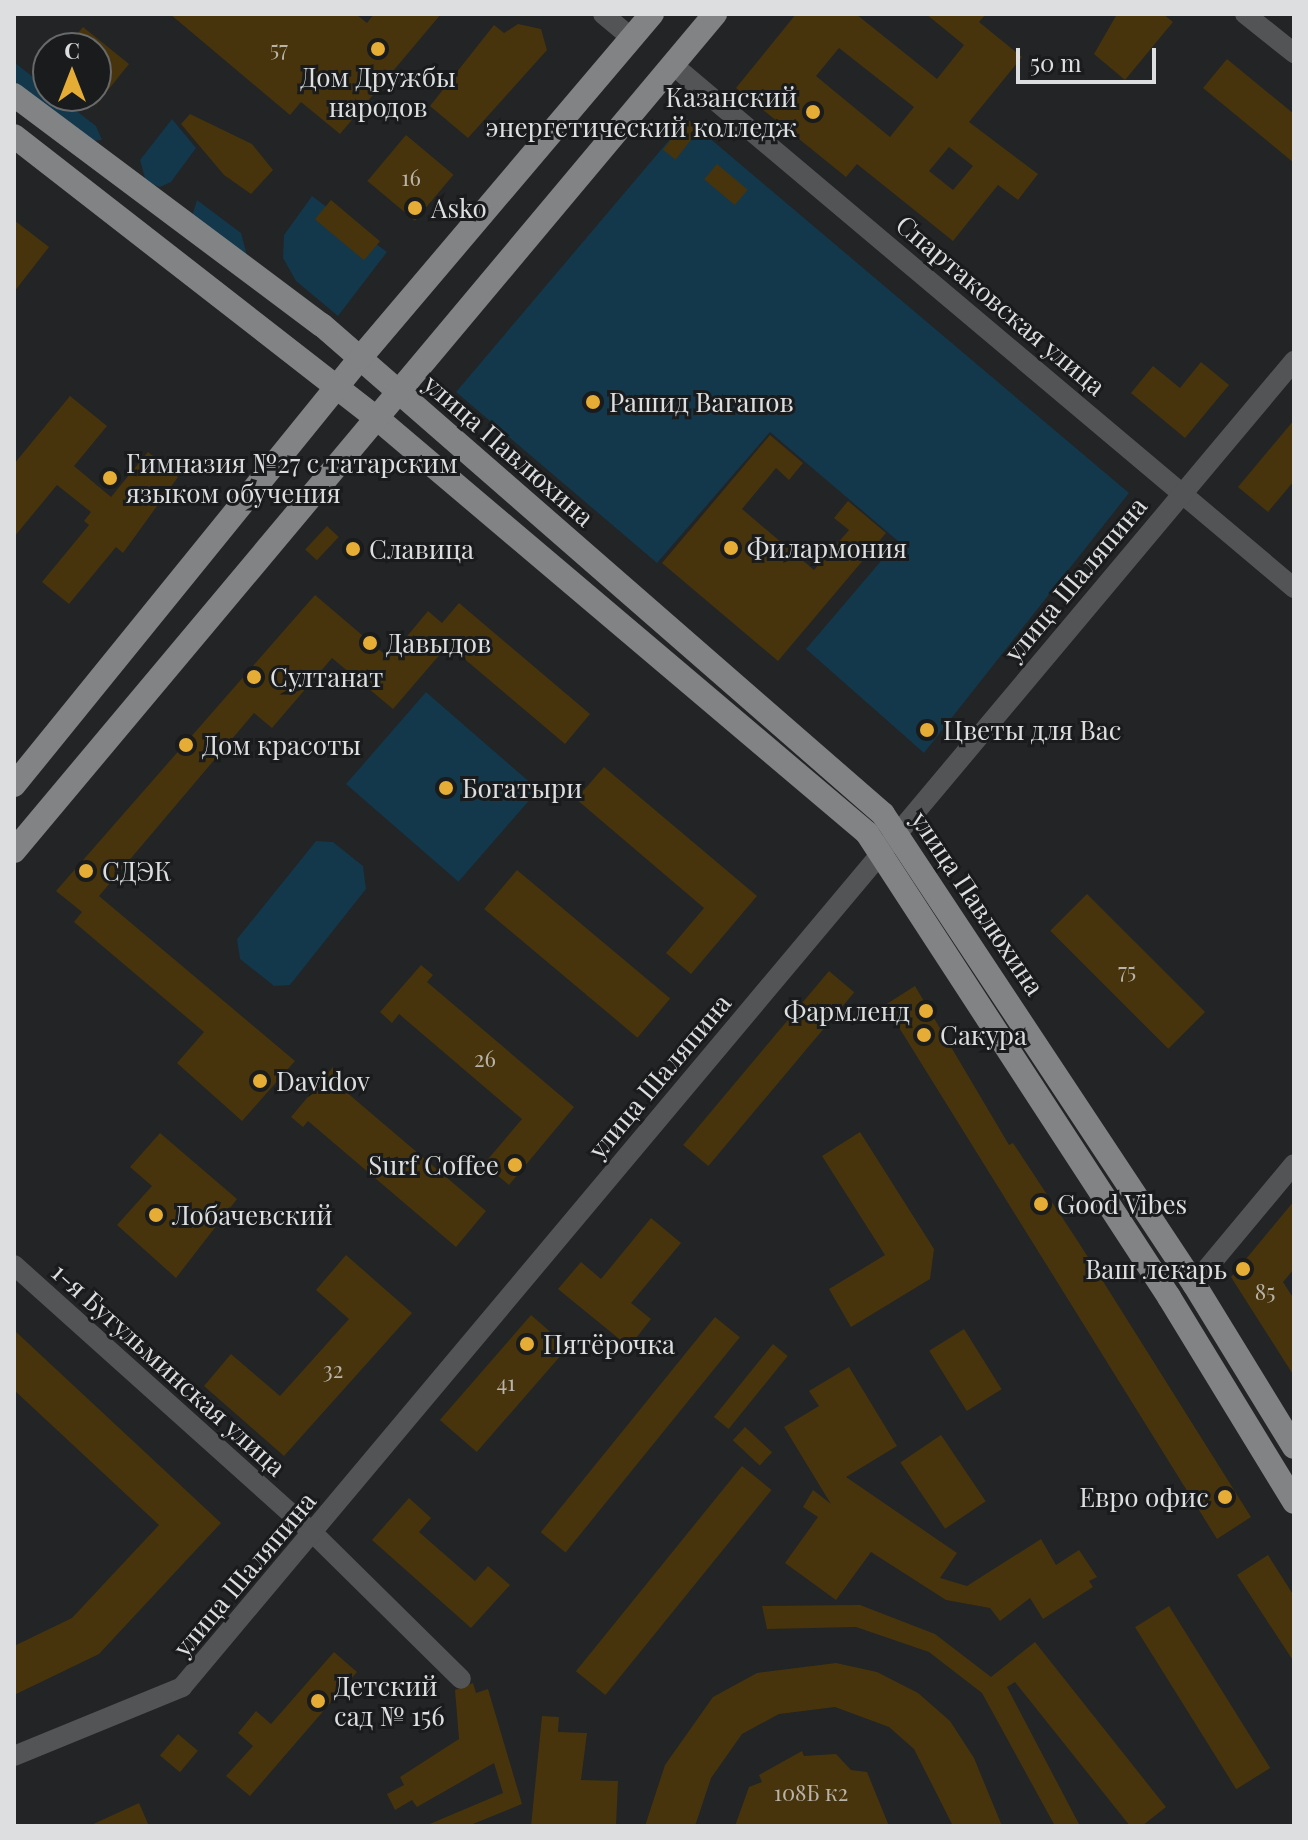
<!DOCTYPE html>
<meta charset="utf-8">
<style>
body{margin:0}
#map{position:relative;width:1308px;height:1840px;overflow:hidden;background:#222425;font-family:"Playfair Display",serif}
div>[style]{position:absolute}
[style*='--x']{left:calc(var(--x)*1px);top:calc(var(--y)*1px);width:calc(var(--w)*1px);rotate:calc(var(--a)*1deg)}
.green>*{inset:0;background:#13374b;transform-origin:0 0}
.building>*{inset:0;background:#47340c;transform-origin:0 0}
.minor>*{height:20px;margin:-10px;padding:0 10px;transform-origin:10px;border-radius:10px;background:#535455}
.major>*{height:24px;margin:-12px;padding:0 12px;transform-origin:12px;border-radius:12px;background:#818385}
.dots>*{width:22px;height:22px;translate:-50% -50%;box-sizing:border-box;border:4px solid #191b1c;border-radius:50%}
span{translate:-50% -50%;white-space:nowrap;text-align:center;line-height:1.15;-webkit-text-stroke:6px #191b1c;paint-order:stroke}
.number-label{font-size:22px;color:#b8b4aa}
.number-label span{-webkit-text-stroke-width:0}
.poi-label{font-size:26px;color:#dddedf}
.right{translate:-100% -50%;text-align:right}
.left{translate:0 -50%;text-align:left}
.street-label{font-size:26px;color:#dddedf}
.frame{position:absolute;inset:0;border:16px solid #dddedf;pointer-events:none}
.north{position:absolute;left:32px;top:32px;width:80px;height:80px;box-sizing:border-box;background:#191b1c;border:2px solid #67696a;border-radius:50%;rotate:0deg;font-size:22px;font-weight:700;line-height:32px;text-align:center;color:#dddedf}
.north::after{content:'';display:block;margin:auto;width:28px;height:36px;background:#e5ad36;clip-path:polygon(50% 0,100% 100%,50% 72%,0 100%)}
.scale{position:absolute;left:1016px;top:48px;width:140px;height:36px;box-sizing:border-box;border:4px solid #dddedf;border-top:0;padding-left:10px;font-size:24px;line-height:28px;white-space:nowrap;color:#dddedf;-webkit-text-stroke:6px #191b1c;paint-order:stroke}
</style>
<div id="map">
<div class="green">
<div style="clip-path:polygon(14px 62px,48px 89px,48px 96px,57px 96px,96px 126px,102px 140px,90px 141px,14px 92px)"></div>
<div style="clip-path:polygon(172px 119px,196px 148px,171px 182px,160px 187px,146px 182px,140px 160px)"></div>
<div style="clip-path:polygon(687px 119px,1129px 493px,924px 753px,806px 649px,898px 541px,770px 432px,657px 563px,456px 392px)"></div>
<div style="clip-path:polygon(312px 196px,387px 252px,338px 316px,296px 281px,283px 258px,284px 235px)"></div>
<div style="clip-path:polygon(197px 200px,241px 233px,248px 259px,192px 216px)"></div>
<div style="left:426px;top:692px;width:149px;height:122px;rotate:41deg"></div>
<div style="clip-path:polygon(316px 841px,333px 842px,363px 866px,366px 889px,290px 985px,274px 986px,240px 959px,237px 939px)"></div>
</div>
<div class="building">
<div style="clip-path:polygon(170px 14px,356px 14px,367px 23px,374px 14px,441px 14px,340px 134px,301px 102px,290px 115px)"></div>
<div style="clip-path:polygon(evenodd,796px 14px,856px 14px,937px 79px,964px 45px,926px 14px,986px 14px,979px 22px,1022px 57px,969px 122px,1038px 174px,1018px 200px,998px 185px,953px 241px,857px 164px,846px 177px,736px 88px,796px 14px,839px 48px,914px 107px,890px 137px,816px 76px,839px 48px,796px 14px,949px 147px,973px 166px,953px 190px,929px 171px,949px 147px)"></div>
<div style="clip-path:polygon(1117px 14px,1163px 14px,1173px 22px,1125px 80px,1094px 54px)"></div>
<div style="clip-path:polygon(518px 24px,541px 29px,547px 50px,468px 138px,430px 106px,494px 25px,504px 33px)"></div>
<div style="clip-path:polygon(83px 27px,129px 64px,96px 105px,96px 48px,66px 48px)"></div>
<div style="clip-path:polygon(1227px 59px,1294px 114px,1294px 163px,1203px 88px)"></div>
<div style="clip-path:polygon(190px 114px,252px 144px,273px 170px,251px 194px,224px 175px,181px 124px)"></div>
<div style="left:687px;top:119px;width:16px;height:39px;rotate:38deg"></div>
<div style="left:406px;top:135px;width:62px;height:60px;rotate:40deg"></div>
<div style="left:717px;top:164px;width:40px;height:20px;rotate:40deg"></div>
<div style="left:331px;top:200px;width:64px;height:25px;rotate:40deg"></div>
<div style="clip-path:polygon(14px 220px,49px 247px,14px 292px)"></div>
<div style="clip-path:polygon(1201px 362px,1229px 385px,1185px 438px,1131px 393px,1153px 366px,1180px 388px)"></div>
<div style="clip-path:polygon(70px 396px,107px 426px,74px 466px,111px 497px,148px 452px,178px 477px,123px 553px,116px 547px,69px 604px,42px 582px,89px 525px,84px 521px,91px 512px,57px 485px,14px 537px,14px 464px)"></div>
<div style="clip-path:polygon(1294px 420px,1294px 481px,1268px 512px,1238px 487px)"></div>
<div style="clip-path:polygon(770px 435px,803px 463px,789px 480px,776px 468px,742px 509px,814px 570px,849px 530px,834px 518px,848px 501px,886px 533px,778px 661px,662px 563px)"></div>
<div style="left:327px;top:526px;width:16px;height:32px;rotate:43deg"></div>
<div style="clip-path:polygon(315px 595px,389px 658px,428px 611px,442px 623px,459px 603px,590px 714px,565px 744px,448px 645px,393px 709px,332px 658px,272px 728px,254px 713px,99px 896px,295px 1061px,242px 1121px,177px 1063px,204px 1032px,74px 922px,82px 912px,56px 891px)"></div>
<div style="clip-path:polygon(604px 767px,757px 896px,691px 974px,666px 953px,704px 908px,576px 799px)"></div>
<div style="left:517px;top:870px;width:200px;height:51px;rotate:40deg"></div>
<div style="left:1087px;top:894px;width:167px;height:52px;rotate:45deg"></div>
<div style="clip-path:polygon(421px 965px,433px 975px,427px 982px,574px 1107px,509px 1185px,484px 1164px,522px 1119px,399px 1014px,392px 1023px,380px 1012px)"></div>
<div style="left:829px;top:971px;width:33px;height:227px;rotate:40deg"></div>
<div style="clip-path:polygon(915px 986px,1009px 1145px,1013px 1143px,1079px 1243px,1251px 1517px,1217px 1539px,885px 1005px)"></div>
<div style="clip-path:polygon(333px 1067px,345px 1078px,338px 1085px,486px 1211px,456px 1247px,308px 1121px,303px 1127px,291px 1117px)"></div>
<div style="clip-path:polygon(860px 1132px,934px 1249px,930px 1279px,851px 1327px,829px 1289px,885px 1255px,822px 1156px)"></div>
<div style="clip-path:polygon(160px 1133px,237px 1199px,176px 1278px,117px 1225px,152px 1186px,130px 1167px)"></div>
<div style="clip-path:polygon(1294px 1201px,1294px 1269px,1283px 1282px,1294px 1299px,1294px 1376px,1231px 1277px)"></div>
<div style="clip-path:polygon(651px 1218px,681px 1243px,631px 1303px,651px 1319px,629px 1347px,558px 1289px,581px 1262px,601px 1279px)"></div>
<div style="clip-path:polygon(346px 1255px,412px 1313px,284px 1456px,204px 1386px,231px 1354px,280px 1396px,349px 1319px,316px 1290px)"></div>
<div style="left:531px;top:1315px;width:49px;height:139px;rotate:41deg"></div>
<div style="left:715px;top:1317px;width:32px;height:277px;rotate:39deg"></div>
<div style="left:964px;top:1329px;width:71px;height:41px;rotate:58deg"></div>
<div style="clip-path:polygon(14px 1330px,221px 1523px,99px 1654px,14px 1695px,14px 1646px,72px 1618px,159px 1525px,14px 1390px)"></div>
<div style="left:773px;top:1344px;width:19px;height:94px;rotate:39deg"></div>
<div style="clip-path:polygon(849px 1367px,897px 1446px,846px 1477px,957px 1553px,940px 1578px,967px 1586px,1041px 1539px,1056px 1565px,1079px 1550px,1097px 1577px,1089px 1581px,1093px 1587px,1043px 1619px,1030px 1598px,1000px 1621px,990px 1608px,946px 1600px,871px 1552px,836px 1600px,785px 1563px,818px 1517px,803px 1507px,813px 1490px,831px 1504px,784px 1427px,819px 1406px,809px 1391px)"></div>
<div style="left:745px;top:1427px;width:37px;height:18px;rotate:43deg"></div>
<div style="left:941px;top:1435px;width:80px;height:49px;rotate:56deg"></div>
<div style="left:742px;top:1466px;width:38px;height:264px;rotate:39deg"></div>
<div style="clip-path:polygon(409px 1498px,431px 1518px,419px 1532px,475px 1581px,488px 1566px,510px 1585px,471px 1628px,372px 1540px)"></div>
<div style="clip-path:polygon(1268px 1555px,1294px 1596px,1294px 1662px,1237px 1575px)"></div>
<div style="clip-path:polygon(860px 1605px,935px 1634px,991px 1677px,1035px 1642px,1166px 1807px,1142px 1826px,1130px 1826px,1015px 1682px,1007px 1687px,1080px 1826px,1055px 1826px,982px 1693px,929px 1652px,856px 1627px,767px 1629px,762px 1606px)"></div>
<div style="left:1169px;top:1606px;width:191px;height:40px;rotate:58deg"></div>
<div style="clip-path:polygon(334px 1652px,357px 1672px,250px 1796px,226px 1776px,253px 1746px,238px 1733px,256px 1711px,271px 1724px)"></div>
<div style="clip-path:polygon(836px 1663px,877px 1672px,918px 1693px,950px 1721px,974px 1758px,1002px 1826px,953px 1826px,914px 1749px,889px 1727px,835px 1707px,779px 1714px,742px 1734px,711px 1778px,695px 1826px,645px 1826px,665px 1765px,713px 1697px,757px 1673px)"></div>
<div style="clip-path:polygon(473px 1683px,476px 1693px,488px 1689px,522px 1804px,468px 1826px,425px 1826px,503px 1793px,494px 1763px,417px 1807px,412px 1800px,395px 1810px,387px 1794px,404px 1785px,400px 1777px,459px 1739px,455px 1690px)"></div>
<div style="clip-path:polygon(542px 1716px,559px 1717px,558px 1732px,587px 1733px,581px 1780px,618px 1781px,616px 1826px,531px 1826px)"></div>
<div style="left:178px;top:1734px;width:26px;height:28px;rotate:40deg"></div>
<div style="clip-path:polygon(802px 1751px,804px 1756px,836px 1754px,851px 1770px,867px 1772px,889px 1826px,735px 1826px,749px 1787px,762px 1782px,759px 1775px)"></div>
<div style="clip-path:polygon(139px 1803px,149px 1826px,89px 1826px)"></div>
</div>
<div class="minor">
<div style="--x:603;--y:14;--w:38;--a:40"></div>
<div style="--x:1245;--y:14;--w:63;--a:38.5"></div>
<div style="--x:673;--y:65;--w:812;--a:40.1"></div>
<div style="--x:14;--y:1265;--w:400;--a:41.9"></div>
<div style="--x:312;--y:1532;--w:209;--a:44.6"></div>
<div style="--x:1194;--y:1284;--w:156;--a:-50.2"></div>
<div style="--x:14;--y:1756;--w:182;--a:-22.3"></div>
<div style="--x:182;--y:1687;--w:1731;--a:-50.02"></div>
</div>
<div class="major">
<div style="--x:14;--y:95;--w:384;--a:36.8"></div>
<div style="--x:322;--y:325;--w:744;--a:41.08"></div>
<div style="--x:883;--y:814;--w:564;--a:56.51"></div>
<div style="--x:1194;--y:1284;--w:191;--a:58.5"></div>
<div style="--x:14;--y:136;--w:461;--a:37.9"></div>
<div style="--x:378;--y:419;--w:641;--a:40.25"></div>
<div style="--x:867;--y:833;--w:554;--a:56.94"></div>
<div style="--x:1169;--y:1297;--w:240;--a:58.6"></div>
<div style="--x:14;--y:785;--w:551;--a:-50.97"></div>
<div style="--x:361;--y:357;--w:450;--a:-49.7"></div>
<div style="--x:14;--y:851;--w:1092;--a:-50.05"></div>
</div>
<div class="dots">
<div style="left:378px;top:49px;background:#e5ad36"></div>
<div style="left:813px;top:112px;background:#e5ad36"></div>
<div style="left:415px;top:208px;background:#e5ad36"></div>
<div style="left:593px;top:402px;background:#e5ad36"></div>
<div style="left:110px;top:478px;background:#e5ad36"></div>
<div style="left:731px;top:548px;background:#e5ad36"></div>
<div style="left:353px;top:549px;background:#e5ad36"></div>
<div style="left:370px;top:643px;background:#e5ad36"></div>
<div style="left:254px;top:677px;background:#e5ad36"></div>
<div style="left:927px;top:730px;background:#e5ad36"></div>
<div style="left:186px;top:745px;background:#e5ad36"></div>
<div style="left:446px;top:788px;background:#e5ad36"></div>
<div style="left:86px;top:871px;background:#e5ad36"></div>
<div style="left:926px;top:1011px;background:#e5ad36"></div>
<div style="left:924px;top:1035px;background:#e5ad36"></div>
<div style="left:260px;top:1081px;background:#e5ad36"></div>
<div style="left:515px;top:1165px;background:#e5ad36"></div>
<div style="left:1041px;top:1204px;background:#e5ad36"></div>
<div style="left:156px;top:1215px;background:#e5ad36"></div>
<div style="left:1243px;top:1269px;background:#e5ad36"></div>
<div style="left:527px;top:1344px;background:#e5ad36"></div>
<div style="left:1225px;top:1497px;background:#e5ad36"></div>
<div style="left:318px;top:1701px;background:#e5ad36"></div>
</div>
<div class="number-label">
<span style="left:279px;top:49px">57</span>
<span style="left:411px;top:178px">16</span>
<span style="left:1127px;top:971px">75</span>
<span style="left:485px;top:1059px">26</span>
<span style="left:1265px;top:1292px">85</span>
<span style="left:333px;top:1370px">32</span>
<span style="left:506px;top:1383px">41</span>
<span style="left:811px;top:1793px">108Б к2</span>
</div>
<div class="poi-label">
<span style="left:378px;top:92px">Дом Дружбы<br>народов</span>
<span class="right" style="left:797px;top:112px">Казанский<br>энергетический колледж</span>
<span class="left" style="left:431px;top:208px">Asko</span>
<span class="left" style="left:609px;top:402px">Рашид Вагапов</span>
<span class="left" style="left:126px;top:478px">Гимназия №27 с татарским<br>языком обучения</span>
<span class="left" style="left:747px;top:548px">Филармония</span>
<span class="left" style="left:369px;top:549px">Славица</span>
<span class="left" style="left:386px;top:643px">Давыдов</span>
<span class="left" style="left:270px;top:677px">Султанат</span>
<span class="left" style="left:943px;top:730px">Цветы для Вас</span>
<span class="left" style="left:202px;top:745px">Дом красоты</span>
<span class="left" style="left:462px;top:788px">Богатыри</span>
<span class="left" style="left:102px;top:871px">СДЭК</span>
<span class="right" style="left:910px;top:1011px">Фармленд</span>
<span class="left" style="left:940px;top:1035px">Сакура</span>
<span class="left" style="left:276px;top:1081px">Davidov</span>
<span class="right" style="left:499px;top:1165px">Surf Coffee</span>
<span class="left" style="left:1057px;top:1204px">Good Vibes</span>
<span class="left" style="left:172px;top:1215px">Лобачевский</span>
<span class="right" style="left:1227px;top:1269px">Ваш лекарь</span>
<span class="left" style="left:543px;top:1344px">Пятёрочка</span>
<span class="right" style="left:1209px;top:1497px">Евро офис</span>
<span class="left" style="left:334px;top:1701px">Детский<br>сад № 156</span>
</div>
<div class="street-label">
<span style="left:1001px;top:305px;rotate:40deg">Спартаковская улица</span>
<span style="left:509px;top:450px;rotate:41deg">улица Павлюхина</span>
<span style="left:1075px;top:579px;rotate:-50deg">улица Шаляпина</span>
<span style="left:978px;top:903px;rotate:56deg">улица Павлюхина</span>
<span style="left:659px;top:1076px;rotate:-50deg">улица Шаляпина</span>
<span style="left:169px;top:1369px;rotate:42deg">1-я Бугульминская улица</span>
<span style="left:244px;top:1574px;rotate:-50deg">улица Шаляпина</span>
</div>
<div class="frame"></div>
<div class="north">С</div>
<div class="scale">50 m</div>
</div>
